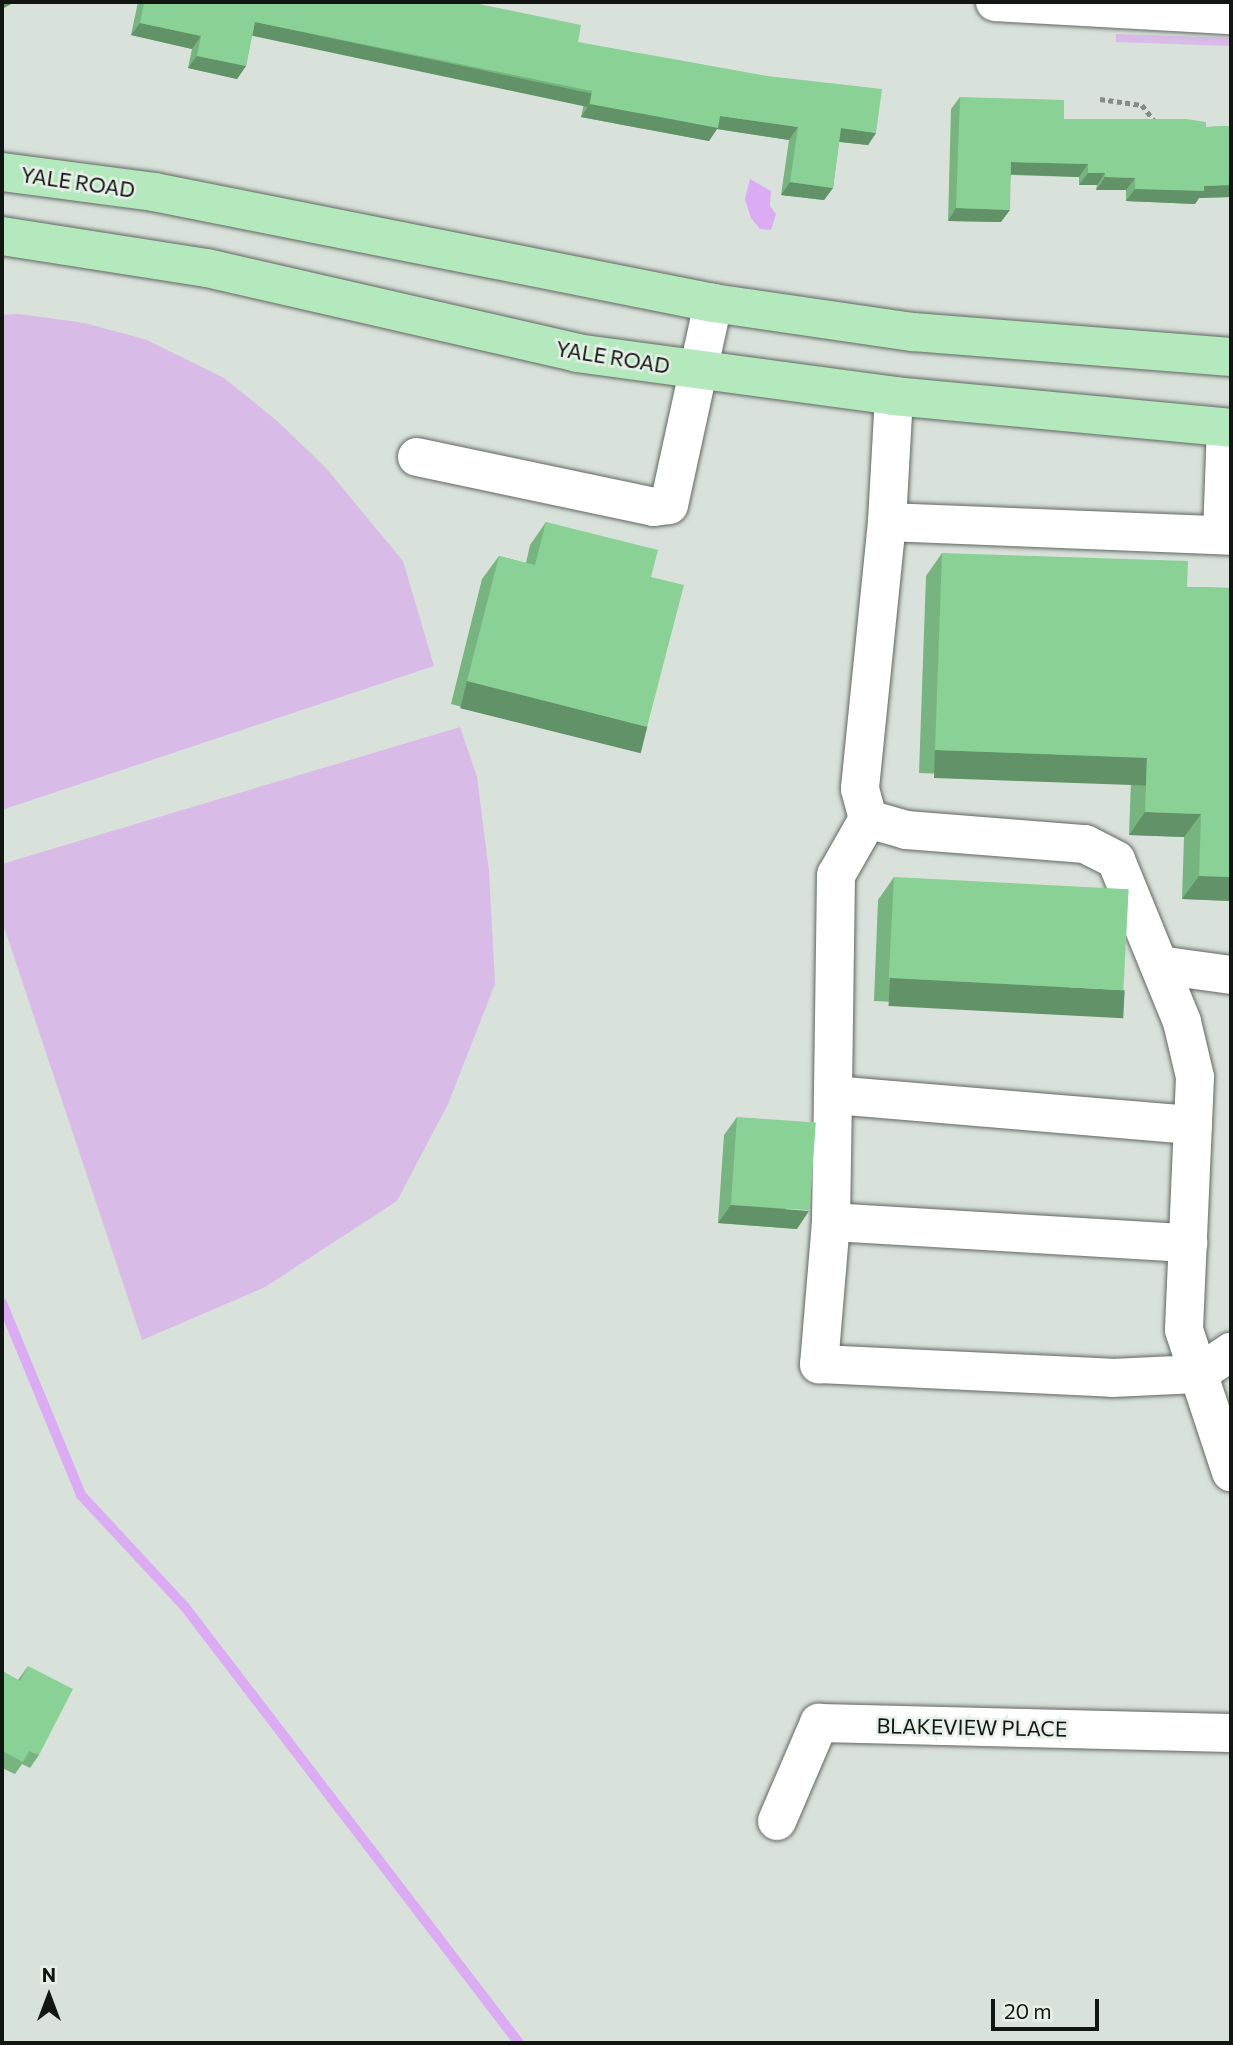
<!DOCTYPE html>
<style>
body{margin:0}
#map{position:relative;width:1233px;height:2045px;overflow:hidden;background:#d9e2da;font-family:Commissioner,sans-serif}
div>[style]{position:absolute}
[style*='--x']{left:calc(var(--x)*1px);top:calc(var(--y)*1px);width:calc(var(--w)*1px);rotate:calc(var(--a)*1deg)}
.green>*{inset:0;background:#d8bbe7;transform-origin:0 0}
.water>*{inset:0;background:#dbabf3}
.stream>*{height:10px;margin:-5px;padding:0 5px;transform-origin:5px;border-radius:5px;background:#dbabf3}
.path>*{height:4.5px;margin-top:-2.25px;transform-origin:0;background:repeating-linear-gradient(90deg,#858c86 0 5px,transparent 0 8.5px)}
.roads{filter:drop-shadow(0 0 2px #606861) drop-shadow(0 0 2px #606861)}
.minor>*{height:38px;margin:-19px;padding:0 19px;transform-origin:19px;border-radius:19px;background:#fff}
.major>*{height:38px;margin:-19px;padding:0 19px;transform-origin:19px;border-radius:19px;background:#b3e9bd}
.wall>*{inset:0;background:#77b480}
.shaded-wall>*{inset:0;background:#619268;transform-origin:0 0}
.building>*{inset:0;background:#8ad195;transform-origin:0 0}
span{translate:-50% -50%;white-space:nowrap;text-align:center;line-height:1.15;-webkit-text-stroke:5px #e6f0e7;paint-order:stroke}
.street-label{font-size:21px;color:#121613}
.frame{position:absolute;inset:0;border:4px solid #121613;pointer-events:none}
.north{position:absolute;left:14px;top:1961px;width:70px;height:70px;-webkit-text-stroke:5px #e6f0e7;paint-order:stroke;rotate:0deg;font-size:19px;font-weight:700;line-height:28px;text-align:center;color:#121613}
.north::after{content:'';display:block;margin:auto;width:24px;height:32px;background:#121613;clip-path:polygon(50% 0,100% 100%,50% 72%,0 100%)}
.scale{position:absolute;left:991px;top:1999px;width:108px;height:32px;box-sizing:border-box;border:4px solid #121613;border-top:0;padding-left:9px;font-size:21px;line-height:24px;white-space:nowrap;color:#121613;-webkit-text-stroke:5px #e6f0e7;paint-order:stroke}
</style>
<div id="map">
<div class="green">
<div style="left:1116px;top:34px;width:115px;height:8px;rotate:2deg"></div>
<div style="clip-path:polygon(19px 314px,85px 323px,147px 340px,224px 378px,276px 420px,326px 468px,403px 561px,434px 666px,2px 810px,2px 315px)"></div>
<div style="clip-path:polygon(460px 727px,477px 777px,489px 871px,495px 984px,448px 1104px,397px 1201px,265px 1287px,142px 1340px,2px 921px,2px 864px)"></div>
</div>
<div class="water">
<div style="clip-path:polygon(750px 179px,771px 191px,770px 206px,776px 214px,771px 230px,760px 229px,751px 218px,745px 199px)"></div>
</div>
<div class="stream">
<div style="--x:2;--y:1303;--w:208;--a:67.6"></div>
<div style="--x:81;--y:1495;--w:153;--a:47.1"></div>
<div style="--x:185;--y:1607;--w:549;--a:52.55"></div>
</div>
<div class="path">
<div style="--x:1100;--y:99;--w:42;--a:8.1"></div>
<div style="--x:1142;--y:105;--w:23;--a:52"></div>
</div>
<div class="roads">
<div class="minor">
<div style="--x:995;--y:2;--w:236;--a:3.2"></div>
<div style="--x:894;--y:396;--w:126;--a:93.2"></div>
<div style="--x:887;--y:522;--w:268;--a:95.8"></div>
<div style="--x:860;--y:789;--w:31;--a:75"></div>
<div style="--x:868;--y:819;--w:40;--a:16"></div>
<div style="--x:906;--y:830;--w:180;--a:4.5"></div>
<div style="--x:1085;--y:844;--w:35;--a:27"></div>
<div style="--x:1116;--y:860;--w:175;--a:67.8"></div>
<div style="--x:1182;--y:1022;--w:57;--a:76.7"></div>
<div style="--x:1195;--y:1077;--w:253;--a:92.5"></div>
<div style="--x:1184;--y:1330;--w:150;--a:71.7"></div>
<div style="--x:417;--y:457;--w:242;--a:11.9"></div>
<div style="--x:654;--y:507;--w:15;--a:-8"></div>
<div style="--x:669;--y:505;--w:207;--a:-77.7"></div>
<div style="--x:887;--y:522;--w:344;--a:2.3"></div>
<div style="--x:1222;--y:535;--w:107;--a:-87.9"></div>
<div style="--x:868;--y:819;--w:64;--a:119.7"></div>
<div style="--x:836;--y:875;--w:220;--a:90.8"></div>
<div style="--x:833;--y:1095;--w:361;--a:4.8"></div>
<div style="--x:1159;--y:965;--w:73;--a:7.9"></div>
<div style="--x:833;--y:1095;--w:127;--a:90.9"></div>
<div style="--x:831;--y:1222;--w:358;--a:3.4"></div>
<div style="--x:831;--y:1222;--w:143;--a:94.8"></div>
<div style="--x:819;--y:1364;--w:293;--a:2.7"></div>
<div style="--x:1112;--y:1378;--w:86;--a:-2.7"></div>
<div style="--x:1198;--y:1374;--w:40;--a:-34"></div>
<div style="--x:777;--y:1821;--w:107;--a:-66.8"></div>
<div style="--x:819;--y:1723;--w:412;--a:1.4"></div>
</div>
<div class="major">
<div style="--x:2;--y:172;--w:153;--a:7.5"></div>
<div style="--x:154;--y:192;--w:570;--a:11.23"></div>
<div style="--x:713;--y:303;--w:202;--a:8.3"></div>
<div style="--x:913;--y:332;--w:319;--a:4.5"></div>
<div style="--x:2;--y:236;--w:207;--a:8.9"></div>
<div style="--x:207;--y:268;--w:380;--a:12.9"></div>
<div style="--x:577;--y:353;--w:320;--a:7.7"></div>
<div style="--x:894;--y:396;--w:339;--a:5.4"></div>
</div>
</div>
<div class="wall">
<div style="clip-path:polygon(138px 2px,469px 2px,578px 42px,876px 133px,868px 145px,839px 142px,833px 188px,824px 200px,781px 195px,789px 140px,717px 129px,709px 141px,581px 117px,584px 103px,252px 35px,246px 66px,237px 79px,188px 68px,192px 49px,131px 35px)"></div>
<div style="clip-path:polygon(960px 97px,1064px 119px,1206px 127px,1231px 126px,1231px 197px,1199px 198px,1195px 204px,1126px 201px,1126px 190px,1096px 190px,1097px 185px,1079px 185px,1079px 177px,1011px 175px,1001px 222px,948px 221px,951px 109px)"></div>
<div style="clip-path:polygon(546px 522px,651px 577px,631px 750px,451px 704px,482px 579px,499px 556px,526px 563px,530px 545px)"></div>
<div style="clip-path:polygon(942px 553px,1187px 587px,1231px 588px,1231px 901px,1182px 899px,1184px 837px,1129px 835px,1131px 781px,919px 773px,926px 576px)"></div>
<div style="clip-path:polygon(894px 877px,1109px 1012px,874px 1001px,878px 900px)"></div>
<div style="clip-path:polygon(737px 1117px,797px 1229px,718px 1223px,724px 1135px)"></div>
<div style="clip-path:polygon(28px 1666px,39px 1755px,30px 1768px,22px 1764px,15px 1774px,2px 1768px,2px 1671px,18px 1680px)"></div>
</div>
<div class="shaded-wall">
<div style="clip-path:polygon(2px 2px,15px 2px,2px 9px)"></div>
<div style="left:255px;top:22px;width:344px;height:14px;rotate:12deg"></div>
<div style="clip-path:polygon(140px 23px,201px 36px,192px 49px,131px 35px)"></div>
<div style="clip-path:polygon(197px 56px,246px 66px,237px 79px,188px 68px)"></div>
<div style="clip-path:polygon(590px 104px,720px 116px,798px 127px,789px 140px,717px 129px,709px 141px,581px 117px)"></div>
<div style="clip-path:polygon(841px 128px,876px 133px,868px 145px,832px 141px)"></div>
<div style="clip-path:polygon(1011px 162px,1088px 164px,1079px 177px,1003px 174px)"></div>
<div style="clip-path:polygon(1088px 173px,1105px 173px,1097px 185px,1079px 185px)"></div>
<div style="clip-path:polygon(1105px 177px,1135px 178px,1126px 190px,1096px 190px)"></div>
<div style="clip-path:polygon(790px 182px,833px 188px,824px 200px,781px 195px)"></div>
<div style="clip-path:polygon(1231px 185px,1231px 197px,1199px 198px,1195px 204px,1126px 201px,1135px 189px)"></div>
<div style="clip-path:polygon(956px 208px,1010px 210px,1001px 222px,948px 221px)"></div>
<div style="left:467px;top:681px;width:186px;height:28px;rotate:14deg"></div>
<div style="left:935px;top:750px;width:212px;height:28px;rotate:2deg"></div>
<div style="clip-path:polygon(1145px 812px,1201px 814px,1184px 837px,1129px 835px)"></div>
<div style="clip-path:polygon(1199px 876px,1231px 877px,1231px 901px,1182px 899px)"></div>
<div style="left:890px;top:978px;width:235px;height:28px;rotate:3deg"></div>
<div style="clip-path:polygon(731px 1205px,809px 1211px,797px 1229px,718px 1223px)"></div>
</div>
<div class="building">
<div style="clip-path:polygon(144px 2px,469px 2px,581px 25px,578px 42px,767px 76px,882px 89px,876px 133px,841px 128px,833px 188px,790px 182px,798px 127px,720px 116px,718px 128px,590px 104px,592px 91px,255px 22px,246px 66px,197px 56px,201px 36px,140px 23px)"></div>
<div style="clip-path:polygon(960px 97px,1064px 100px,1064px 119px,1186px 119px,1206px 122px,1206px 127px,1231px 126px,1231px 185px,1204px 186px,1204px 191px,1135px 189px,1135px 178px,1105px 177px,1105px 173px,1088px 173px,1088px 164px,1011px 162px,1010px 210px,956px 208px)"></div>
<div style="clip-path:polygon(546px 522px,658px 550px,651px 577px,684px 585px,647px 727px,467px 681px,499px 556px,535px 565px)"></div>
<div style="clip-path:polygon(942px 553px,1188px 561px,1187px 587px,1231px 588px,1231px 877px,1199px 876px,1201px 814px,1145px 812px,1147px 758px,935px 750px)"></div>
<div style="left:894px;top:877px;width:235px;height:101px;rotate:3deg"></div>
<div style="left:737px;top:1117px;width:79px;height:88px;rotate:4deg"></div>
<div style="clip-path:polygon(28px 1666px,73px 1689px,39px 1755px,29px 1751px,23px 1762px,2px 1751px,2px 1671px,20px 1681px)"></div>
</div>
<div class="street-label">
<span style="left:78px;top:182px;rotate:8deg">YALE ROAD</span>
<span style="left:613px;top:357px;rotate:9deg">YALE ROAD</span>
<span style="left:972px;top:1727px;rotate:1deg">BLAKEVIEW PLACE</span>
</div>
<div class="frame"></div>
<div class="north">N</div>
<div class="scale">20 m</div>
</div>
